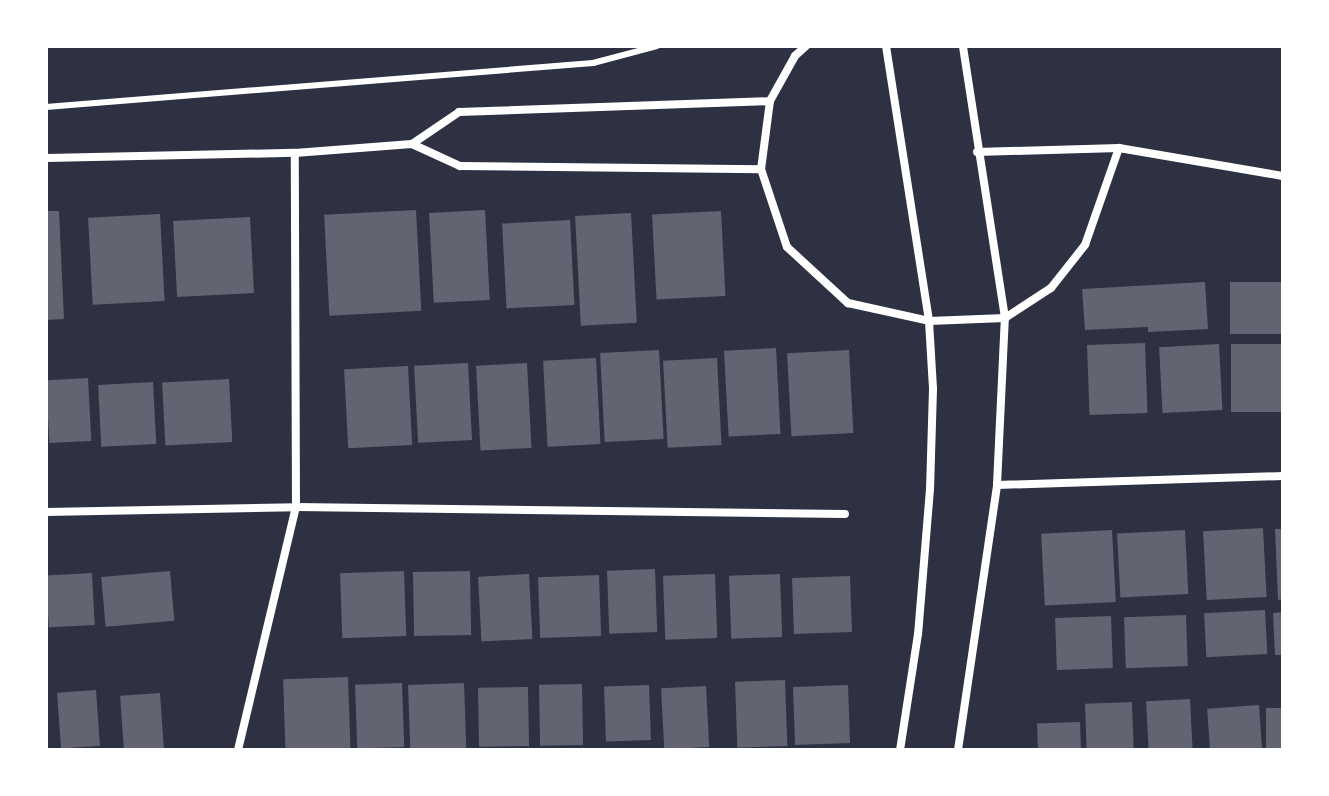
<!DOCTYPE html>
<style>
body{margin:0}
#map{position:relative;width:1329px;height:796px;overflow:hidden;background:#2d3142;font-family:"Public Sans",sans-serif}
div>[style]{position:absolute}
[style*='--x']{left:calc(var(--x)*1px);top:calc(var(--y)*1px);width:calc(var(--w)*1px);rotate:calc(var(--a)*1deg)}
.building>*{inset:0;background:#626471;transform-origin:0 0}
.service>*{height:6px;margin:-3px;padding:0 3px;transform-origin:3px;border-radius:3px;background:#fff}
.minor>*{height:8px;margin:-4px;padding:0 4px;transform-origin:4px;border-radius:4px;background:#fff}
span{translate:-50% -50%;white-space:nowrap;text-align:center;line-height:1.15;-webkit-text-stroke:7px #fff;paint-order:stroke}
.frame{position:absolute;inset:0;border:48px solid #fff;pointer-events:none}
</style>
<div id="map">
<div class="building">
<div style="left:416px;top:210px;width:101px;height:92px;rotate:87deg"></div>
<div style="left:485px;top:210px;width:90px;height:56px;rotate:87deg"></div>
<div style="clip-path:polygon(46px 211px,59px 211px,64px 319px,46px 320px)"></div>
<div style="left:721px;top:211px;width:85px;height:69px;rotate:87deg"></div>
<div style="left:631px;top:213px;width:110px;height:56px;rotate:87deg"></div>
<div style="left:160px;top:214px;width:87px;height:72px;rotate:87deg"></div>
<div style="left:250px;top:217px;width:76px;height:77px;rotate:87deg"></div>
<div style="left:570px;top:220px;width:85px;height:68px;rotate:87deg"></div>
<div style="clip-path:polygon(1205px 282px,1208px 329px,1148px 332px,1148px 327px,1085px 330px,1082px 289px)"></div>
<div style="left:1283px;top:282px;width:52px;height:53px;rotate:90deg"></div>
<div style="left:1145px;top:343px;width:70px;height:58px;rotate:88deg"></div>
<div style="left:1219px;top:344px;width:66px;height:60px;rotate:87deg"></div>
<div style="left:1283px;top:344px;width:68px;height:52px;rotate:90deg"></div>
<div style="left:776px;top:348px;width:86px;height:52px;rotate:87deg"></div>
<div style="left:659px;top:350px;width:89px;height:59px;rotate:87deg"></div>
<div style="left:849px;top:350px;width:83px;height:62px;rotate:87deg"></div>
<div style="left:596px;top:358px;width:86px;height:53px;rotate:87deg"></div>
<div style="left:717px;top:358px;width:87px;height:54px;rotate:87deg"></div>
<div style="left:468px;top:363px;width:77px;height:54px;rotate:87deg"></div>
<div style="left:527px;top:363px;width:85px;height:51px;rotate:87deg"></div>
<div style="left:408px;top:366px;width:79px;height:64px;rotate:87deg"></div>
<div style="left:88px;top:378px;width:63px;height:42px;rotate:87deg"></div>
<div style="left:229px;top:379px;width:63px;height:67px;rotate:87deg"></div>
<div style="left:153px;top:382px;width:62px;height:55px;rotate:87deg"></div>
<div style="left:1263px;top:528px;width:69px;height:60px;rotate:87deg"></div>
<div style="clip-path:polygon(1275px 529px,1283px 529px,1283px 599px,1278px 600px)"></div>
<div style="left:1112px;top:530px;width:72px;height:71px;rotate:87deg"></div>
<div style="left:1185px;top:530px;width:64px;height:68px;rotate:87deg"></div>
<div style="left:655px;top:569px;width:63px;height:48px;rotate:88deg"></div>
<div style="left:170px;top:571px;width:50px;height:69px;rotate:85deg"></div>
<div style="left:404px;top:571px;width:65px;height:64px;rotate:88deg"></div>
<div style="left:470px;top:571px;width:64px;height:57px;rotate:89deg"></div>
<div style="left:92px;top:573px;width:52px;height:46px;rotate:87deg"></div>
<div style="left:529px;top:574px;width:65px;height:51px;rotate:87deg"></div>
<div style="left:715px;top:574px;width:64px;height:52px;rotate:88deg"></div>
<div style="left:780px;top:574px;width:63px;height:51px;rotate:88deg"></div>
<div style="left:599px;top:575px;width:61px;height:61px;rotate:88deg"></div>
<div style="left:850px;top:576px;width:56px;height:58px;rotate:88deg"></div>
<div style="left:1265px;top:610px;width:44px;height:61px;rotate:87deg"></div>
<div style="clip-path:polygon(1283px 612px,1283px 655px,1275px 655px,1273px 613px)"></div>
<div style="left:1186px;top:615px;width:51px;height:62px;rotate:88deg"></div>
<div style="left:1111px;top:616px;width:52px;height:56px;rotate:88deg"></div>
<div style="left:348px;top:677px;width:73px;height:65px;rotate:88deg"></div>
<div style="left:785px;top:680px;width:66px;height:50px;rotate:88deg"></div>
<div style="left:402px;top:683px;width:64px;height:47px;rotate:88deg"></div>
<div style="left:464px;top:683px;width:67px;height:56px;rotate:88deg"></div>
<div style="left:582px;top:684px;width:61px;height:43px;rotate:89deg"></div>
<div style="left:649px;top:685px;width:55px;height:45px;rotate:88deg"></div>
<div style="left:848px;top:685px;width:58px;height:55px;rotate:88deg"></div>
<div style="left:706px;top:686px;width:61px;height:45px;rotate:87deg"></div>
<div style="left:528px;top:687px;width:59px;height:50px;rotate:89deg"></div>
<div style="left:96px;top:690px;width:56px;height:39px;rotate:86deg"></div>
<div style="left:160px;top:693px;width:57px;height:40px;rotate:86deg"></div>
<div style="left:1190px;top:699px;width:51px;height:44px;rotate:87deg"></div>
<div style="left:1132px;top:702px;width:48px;height:47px;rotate:88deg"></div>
<div style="left:1259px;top:705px;width:45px;height:52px;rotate:86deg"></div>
<div style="left:1283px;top:708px;width:42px;height:17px;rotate:90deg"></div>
<div style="left:1080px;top:722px;width:28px;height:43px;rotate:88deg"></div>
</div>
<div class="service">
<div style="--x:46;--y:107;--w:549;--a:-4.6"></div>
<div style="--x:593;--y:63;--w:66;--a:-14.9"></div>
</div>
<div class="minor">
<div style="--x:806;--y:46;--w:15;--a:138"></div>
<div style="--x:795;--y:56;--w:51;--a:119.1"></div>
<div style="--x:770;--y:101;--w:69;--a:97.5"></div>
<div style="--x:761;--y:169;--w:82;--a:71.6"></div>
<div style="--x:787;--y:247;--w:83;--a:42.6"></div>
<div style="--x:848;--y:303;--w:83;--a:12.5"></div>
<div style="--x:929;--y:321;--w:76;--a:-2.3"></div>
<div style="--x:1005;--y:318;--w:55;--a:-33.1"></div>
<div style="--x:1051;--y:288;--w:55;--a:-51.7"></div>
<div style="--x:1085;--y:245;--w:103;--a:-70.7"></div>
<div style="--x:1119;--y:148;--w:142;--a:178.4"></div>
<div style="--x:886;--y:46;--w:278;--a:81.1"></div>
<div style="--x:929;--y:321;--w:68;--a:86.6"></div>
<div style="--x:933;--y:389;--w:100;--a:91.7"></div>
<div style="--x:930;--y:489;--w:145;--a:94.7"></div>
<div style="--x:918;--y:634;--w:117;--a:98.8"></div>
<div style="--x:412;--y:144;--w:53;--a:24.6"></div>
<div style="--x:460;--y:166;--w:301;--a:0.6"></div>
<div style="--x:1119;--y:148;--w:166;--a:9.7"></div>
<div style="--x:46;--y:158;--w:249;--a:-1.2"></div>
<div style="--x:295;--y:153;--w:117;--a:-4.4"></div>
<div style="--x:412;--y:144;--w:57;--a:-34.2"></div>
<div style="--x:459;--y:112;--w:311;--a:-2"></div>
<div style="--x:997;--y:485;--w:286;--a:-1.8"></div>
<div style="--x:46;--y:512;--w:250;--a:-1.1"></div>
<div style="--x:296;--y:507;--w:549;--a:0.73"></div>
<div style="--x:238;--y:750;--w:250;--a:-76.6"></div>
<div style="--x:296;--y:507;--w:354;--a:-90.2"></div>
<div style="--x:958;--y:750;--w:268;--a:-81.6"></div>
<div style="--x:997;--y:485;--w:167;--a:-87.3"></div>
<div style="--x:1005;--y:318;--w:275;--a:-98.8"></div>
</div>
<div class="frame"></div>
</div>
